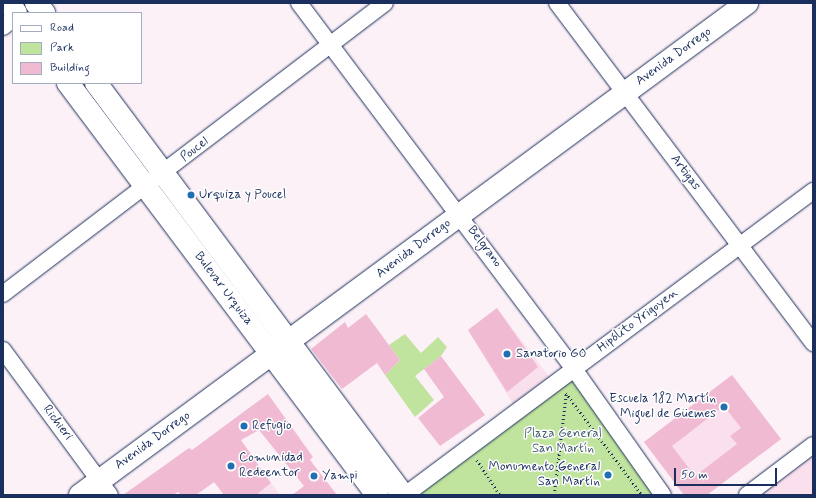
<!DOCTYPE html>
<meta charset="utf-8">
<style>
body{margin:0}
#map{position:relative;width:816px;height:498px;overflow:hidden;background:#fcf1f6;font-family:Mynerve,sans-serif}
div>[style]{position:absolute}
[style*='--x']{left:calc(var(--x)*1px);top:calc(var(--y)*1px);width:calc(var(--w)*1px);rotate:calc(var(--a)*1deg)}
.built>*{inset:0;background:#f9e0ec}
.green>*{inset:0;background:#c0e39d}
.building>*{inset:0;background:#f1bad3}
.path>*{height:2.5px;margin-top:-1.25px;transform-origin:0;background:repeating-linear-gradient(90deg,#1b2f5e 0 1px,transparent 0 4px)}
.roads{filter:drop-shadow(0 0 1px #1b2f5e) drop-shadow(0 0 1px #1b2f5e)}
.street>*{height:16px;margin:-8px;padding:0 8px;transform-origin:8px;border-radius:8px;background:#fff}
.secondary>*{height:22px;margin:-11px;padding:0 11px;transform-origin:11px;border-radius:11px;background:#fff}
.dots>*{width:11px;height:11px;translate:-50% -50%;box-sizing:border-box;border:2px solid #fff;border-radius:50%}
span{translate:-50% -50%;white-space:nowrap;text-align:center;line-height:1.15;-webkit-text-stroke:3px #fff;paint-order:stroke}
.street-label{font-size:13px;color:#1b2f5e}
.poi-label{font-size:13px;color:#1b2f5e}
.left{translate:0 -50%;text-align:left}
.right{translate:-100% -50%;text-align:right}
.park-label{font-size:13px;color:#445c6e}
.frame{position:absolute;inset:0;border:4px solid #1b2f5e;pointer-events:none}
.legend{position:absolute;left:12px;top:12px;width:130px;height:72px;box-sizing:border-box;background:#fff;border:1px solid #a4acbf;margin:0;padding:5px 7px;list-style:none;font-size:12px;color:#1b2f5e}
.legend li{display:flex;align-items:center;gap:8px;height:20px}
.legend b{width:20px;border:1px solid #a4acbf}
.scale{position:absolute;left:674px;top:468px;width:103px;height:18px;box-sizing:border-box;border:2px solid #1b2f5e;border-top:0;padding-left:5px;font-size:12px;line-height:14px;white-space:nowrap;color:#1b2f5e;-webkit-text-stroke:3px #fff;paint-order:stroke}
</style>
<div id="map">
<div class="built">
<div style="clip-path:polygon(497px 308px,550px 378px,514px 406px,468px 330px)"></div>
<div style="clip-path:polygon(732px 375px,781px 439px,707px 495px,684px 495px,644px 442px)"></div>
<div style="clip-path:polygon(813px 449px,813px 495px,756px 495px)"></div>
<div style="clip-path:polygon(271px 483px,280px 495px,256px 495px)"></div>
</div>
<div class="green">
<div style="clip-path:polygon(405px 334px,421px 353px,438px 337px,447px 347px,441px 356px,415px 376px,434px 400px,415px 417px,385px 375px,400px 360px,389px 345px)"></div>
<div style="clip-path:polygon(574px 369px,663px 495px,405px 495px)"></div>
</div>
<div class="building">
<div style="clip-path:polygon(497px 308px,538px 367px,507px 392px,468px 330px)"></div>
<div style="clip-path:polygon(366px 314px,400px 360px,385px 375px,377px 363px,342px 389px,311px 349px,345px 322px,348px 328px)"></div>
<div style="clip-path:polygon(441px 356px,485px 415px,440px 446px,418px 418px,444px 397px,424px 369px)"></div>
<div style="clip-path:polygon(evenodd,732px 375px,781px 439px,707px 495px,684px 495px,644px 442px,732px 375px,724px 406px,741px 428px,730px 436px,737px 444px,695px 476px,672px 446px,724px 406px)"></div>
<div style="clip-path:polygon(268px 394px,313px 457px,310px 460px,337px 495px,292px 495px,304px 486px,259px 430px,241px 440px,271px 483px,256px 495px,224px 495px,214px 482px,196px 495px,181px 495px,178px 492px,173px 495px,123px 495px,189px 448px,192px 450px)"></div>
</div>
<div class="path">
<div style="--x:566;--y:393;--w:127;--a:53.3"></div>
<div style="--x:477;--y:460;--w:42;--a:56.7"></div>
<div style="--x:554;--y:495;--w:102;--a:-83.2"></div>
</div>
<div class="roads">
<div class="street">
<div style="--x:299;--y:3;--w:458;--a:53.1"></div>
<div style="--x:574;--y:369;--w:154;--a:54.8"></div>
<div style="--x:557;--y:3;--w:426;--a:53"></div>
<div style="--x:3;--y:27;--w:13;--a:-39"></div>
<div style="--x:3;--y:294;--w:480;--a:-37.3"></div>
<div style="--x:3;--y:350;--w:180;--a:53.6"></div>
<div style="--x:405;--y:495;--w:509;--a:-36.69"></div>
<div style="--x:747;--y:495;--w:83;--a:-37.1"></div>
</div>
<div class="secondary">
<div style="--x:9;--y:3;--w:12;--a:55"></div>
<div style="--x:36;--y:3;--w:13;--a:51"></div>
<div style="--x:68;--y:83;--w:515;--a:53.13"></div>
<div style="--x:96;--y:83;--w:514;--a:53.31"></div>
<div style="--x:80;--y:495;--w:829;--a:-36.41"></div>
</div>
</div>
<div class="dots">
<div style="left:191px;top:195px;background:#1f6fb2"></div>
<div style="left:507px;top:354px;background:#1f6fb2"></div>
<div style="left:724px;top:407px;background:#1f6fb2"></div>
<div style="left:244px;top:426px;background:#1f6fb2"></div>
<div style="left:231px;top:466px;background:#1f6fb2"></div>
<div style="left:608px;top:475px;background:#1f6fb2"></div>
<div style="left:314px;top:476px;background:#1f6fb2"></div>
</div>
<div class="street-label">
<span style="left:674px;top:57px;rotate:-36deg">Avenida Dorrego</span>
<span style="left:195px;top:150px;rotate:-38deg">Poucel</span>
<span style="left:685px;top:173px;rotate:53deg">Artigas</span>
<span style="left:484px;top:247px;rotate:53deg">Belgrano</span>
<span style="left:414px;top:249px;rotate:-37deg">Avenida Dorrego</span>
<span style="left:223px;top:289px;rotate:53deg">Bulevar Urquiza</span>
<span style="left:638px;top:321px;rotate:-37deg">Hipólito Yrigoyen</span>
<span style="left:57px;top:423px;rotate:53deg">Richieri</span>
<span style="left:153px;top:441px;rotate:-36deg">Avenida Dorrego</span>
</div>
<div class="poi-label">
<span class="left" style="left:199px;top:195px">Urquiza y Poucel</span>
<span class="left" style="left:516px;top:354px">Sanatorio GO</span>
<span class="right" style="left:716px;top:407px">Escuela 182 Martín<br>Miguel de Güemes</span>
<span class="left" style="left:252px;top:426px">Refugio</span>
<span class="left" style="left:239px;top:466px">Comunidad<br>Redeentor</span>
<span class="right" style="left:600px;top:475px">Monumento General<br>San Martín</span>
<span class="left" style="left:322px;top:476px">Yampi</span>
</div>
<div class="park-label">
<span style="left:563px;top:442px">Plaza General<br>San Martín</span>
</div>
<div class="frame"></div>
<ul class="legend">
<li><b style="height:5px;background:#fff"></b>Road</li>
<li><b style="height:11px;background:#c0e39d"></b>Park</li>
<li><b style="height:11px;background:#f1bad3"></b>Building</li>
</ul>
<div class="scale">50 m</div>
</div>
